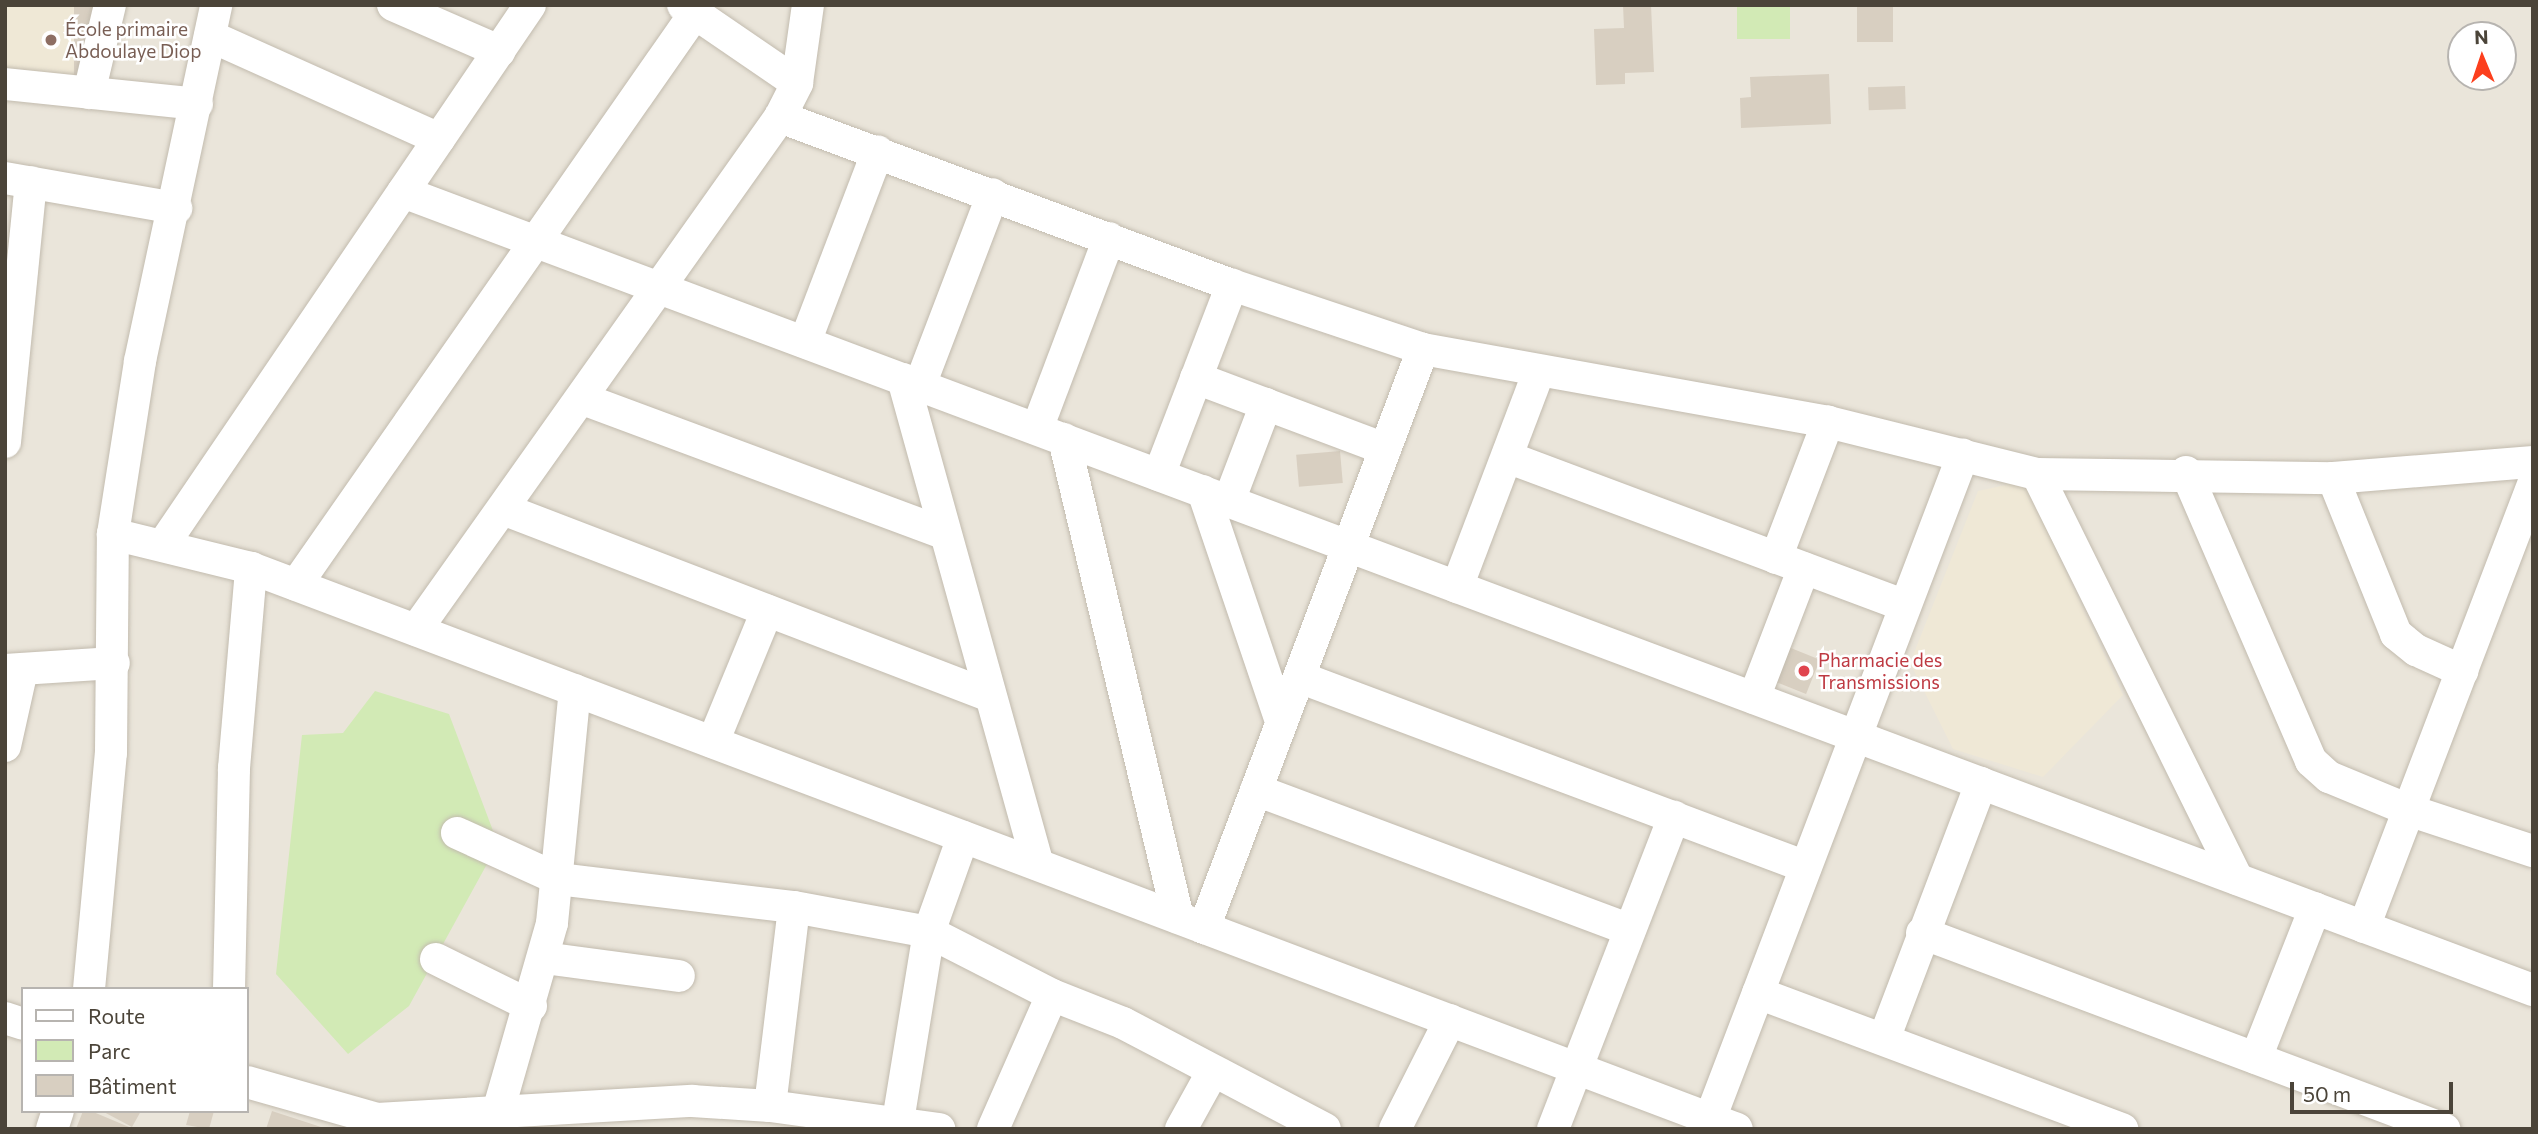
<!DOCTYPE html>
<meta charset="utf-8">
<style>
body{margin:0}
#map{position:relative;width:2538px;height:1134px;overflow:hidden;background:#f6f3ec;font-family:Commissioner,sans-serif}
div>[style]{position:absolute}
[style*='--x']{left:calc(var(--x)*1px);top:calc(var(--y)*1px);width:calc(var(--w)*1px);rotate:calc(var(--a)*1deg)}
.residential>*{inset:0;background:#eae5da}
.education>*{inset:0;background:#efe8d6}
.green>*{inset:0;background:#d2eab5;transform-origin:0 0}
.building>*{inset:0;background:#d8cfc1;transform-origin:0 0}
.roads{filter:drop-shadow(0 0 2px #c2bbae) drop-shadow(0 0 2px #c2bbae)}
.minor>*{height:32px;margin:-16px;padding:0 16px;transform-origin:16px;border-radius:16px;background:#fff}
.dots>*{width:19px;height:19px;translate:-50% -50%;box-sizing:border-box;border:4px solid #fff;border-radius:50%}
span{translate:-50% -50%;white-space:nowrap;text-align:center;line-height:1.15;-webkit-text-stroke:5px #fff;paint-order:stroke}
.education-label{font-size:19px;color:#785e54}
.left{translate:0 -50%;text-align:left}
.health-label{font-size:19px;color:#be3a42}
.frame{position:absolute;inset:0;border:7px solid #4b4439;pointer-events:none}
.legend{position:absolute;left:21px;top:987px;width:228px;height:126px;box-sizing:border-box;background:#fff;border:2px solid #b7b4b0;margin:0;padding:9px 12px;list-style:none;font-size:21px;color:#4b4439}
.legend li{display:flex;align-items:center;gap:14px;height:35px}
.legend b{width:35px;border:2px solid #b7b4b0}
.north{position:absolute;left:2447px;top:21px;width:70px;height:70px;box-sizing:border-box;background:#fff;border:2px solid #b7b4b0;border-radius:50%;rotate:358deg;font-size:19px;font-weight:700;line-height:28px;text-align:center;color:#4b4439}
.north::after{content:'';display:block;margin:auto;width:24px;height:32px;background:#fc3f1d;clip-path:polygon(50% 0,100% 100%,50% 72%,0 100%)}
.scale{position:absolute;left:2290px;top:1082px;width:163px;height:32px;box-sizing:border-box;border:4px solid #4b4439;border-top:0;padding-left:9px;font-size:21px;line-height:24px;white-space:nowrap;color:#4b4439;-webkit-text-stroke:5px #fff;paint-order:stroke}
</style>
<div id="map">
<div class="residential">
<div style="clip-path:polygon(evenodd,5px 5px,2533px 5px,2533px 1129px,5px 1129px,5px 5px,2461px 35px,2503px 35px,2503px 77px,2461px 77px,2461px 35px,5px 5px,23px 989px,247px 989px,247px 1111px,23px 1111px,23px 989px)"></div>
</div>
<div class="education">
<div style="clip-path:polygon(5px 5px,104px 5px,86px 85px,5px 74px)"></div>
<div style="clip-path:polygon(2024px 481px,2123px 695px,2043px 777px,1953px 749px,1910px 663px,1978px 491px)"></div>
</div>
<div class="green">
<div style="left:1737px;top:5px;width:53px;height:34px"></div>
<div style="clip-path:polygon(375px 691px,449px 714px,498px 844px,409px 1006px,348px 1054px,276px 974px,302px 735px,343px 733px)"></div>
</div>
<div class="building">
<div style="left:74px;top:5px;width:30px;height:70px"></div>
<div style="clip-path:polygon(1623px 5px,1651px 5px,1654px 72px,1625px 73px,1625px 84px,1596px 85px,1594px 29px,1624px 28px)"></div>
<div style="left:1857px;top:5px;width:36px;height:37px"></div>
<div style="clip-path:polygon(1829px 74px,1831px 124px,1741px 128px,1740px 98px,1751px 97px,1750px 77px)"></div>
<div style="left:1905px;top:86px;width:23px;height:37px;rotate:88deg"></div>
<div style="left:1340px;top:451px;width:32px;height:44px;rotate:85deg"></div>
<div style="left:1781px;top:644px;width:42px;height:37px;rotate:22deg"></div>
<div style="clip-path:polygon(83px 1111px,91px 1111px,129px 1127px,76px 1129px)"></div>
<div style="clip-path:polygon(102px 1111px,141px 1111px,132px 1127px)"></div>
<div style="clip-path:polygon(190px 1111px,214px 1111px,209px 1129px,186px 1125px)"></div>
<div style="clip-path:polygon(272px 1111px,324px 1128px,323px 1129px,266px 1129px)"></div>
</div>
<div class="roads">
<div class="minor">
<div style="--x:393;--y:5;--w:116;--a:23.5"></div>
<div style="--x:683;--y:5;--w:138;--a:34.4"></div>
<div style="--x:210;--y:36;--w:251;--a:24.2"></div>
<div style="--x:5;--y:84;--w:193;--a:5.9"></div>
<div style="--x:89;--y:93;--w:90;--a:-76.6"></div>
<div style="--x:780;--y:117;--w:482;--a:20.4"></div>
<div style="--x:1232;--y:285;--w:201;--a:18.5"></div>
<div style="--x:1423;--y:349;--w:412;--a:10.2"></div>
<div style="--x:1828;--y:422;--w:215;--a:14"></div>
<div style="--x:2037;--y:474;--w:296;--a:0.8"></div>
<div style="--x:2333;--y:478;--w:201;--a:-4.6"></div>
<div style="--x:5;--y:178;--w:174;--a:10"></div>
<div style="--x:403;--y:192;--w:2275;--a:20.54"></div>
<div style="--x:805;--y:342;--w:204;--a:-69.1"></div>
<div style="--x:1196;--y:378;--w:202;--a:20.6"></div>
<div style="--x:903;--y:379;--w:504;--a:74.48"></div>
<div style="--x:920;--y:385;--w:204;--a:-69.1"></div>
<div style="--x:583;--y:399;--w:385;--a:20.4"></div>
<div style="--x:1037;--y:429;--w:204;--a:-69.3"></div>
<div style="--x:1064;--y:439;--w:492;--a:76.6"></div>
<div style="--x:5;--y:442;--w:261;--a:-84.3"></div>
<div style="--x:1507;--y:457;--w:425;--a:20.5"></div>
<div style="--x:2186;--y:472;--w:315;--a:66.6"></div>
<div style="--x:2311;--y:761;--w:24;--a:42"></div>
<div style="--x:2329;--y:777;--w:89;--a:22.5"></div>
<div style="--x:2411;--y:811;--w:128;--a:18.2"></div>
<div style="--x:2037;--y:474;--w:452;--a:63.7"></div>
<div style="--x:1159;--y:475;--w:204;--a:-69"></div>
<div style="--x:2333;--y:478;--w:168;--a:68"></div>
<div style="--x:2396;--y:634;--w:26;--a:39"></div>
<div style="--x:2416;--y:650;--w:51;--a:24.5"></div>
<div style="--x:1203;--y:491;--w:243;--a:71.3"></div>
<div style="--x:1229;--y:501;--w:104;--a:-69.1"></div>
<div style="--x:503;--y:509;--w:522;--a:21.01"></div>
<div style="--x:113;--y:534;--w:142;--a:13.8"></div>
<div style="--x:251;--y:568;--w:1588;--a:20.68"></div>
<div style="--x:163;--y:545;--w:653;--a:-55.8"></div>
<div style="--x:1776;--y:558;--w:146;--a:-69.1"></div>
<div style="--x:296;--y:585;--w:697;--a:-55.1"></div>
<div style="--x:1457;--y:587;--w:231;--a:-69.2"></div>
<div style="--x:416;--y:630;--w:629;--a:-54.64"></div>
<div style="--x:780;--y:117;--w:38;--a:-63"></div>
<div style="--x:797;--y:83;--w:79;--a:-82"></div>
<div style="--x:5;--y:670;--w:109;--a:-3.7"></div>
<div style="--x:1299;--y:677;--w:541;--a:20.54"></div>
<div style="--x:1754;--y:698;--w:139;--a:-69"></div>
<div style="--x:713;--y:742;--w:142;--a:-67.6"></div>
<div style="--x:5;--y:746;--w:78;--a:-77.4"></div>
<div style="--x:1256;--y:790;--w:399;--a:20.5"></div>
<div style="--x:457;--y:833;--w:111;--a:24.5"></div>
<div style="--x:558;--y:879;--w:238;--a:6.8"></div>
<div style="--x:794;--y:907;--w:137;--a:10.5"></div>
<div style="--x:929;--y:932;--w:138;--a:27.1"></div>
<div style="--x:1052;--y:995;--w:76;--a:21.5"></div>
<div style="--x:1123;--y:1023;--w:228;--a:27.7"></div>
<div style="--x:2364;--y:927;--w:474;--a:-69.1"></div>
<div style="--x:1204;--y:928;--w:619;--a:-69.28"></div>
<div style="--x:1922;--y:933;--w:558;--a:20.58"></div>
<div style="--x:544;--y:958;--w:136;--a:7.6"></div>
<div style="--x:436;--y:959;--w:106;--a:26.3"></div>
<div style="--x:89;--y:989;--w:237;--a:-84.7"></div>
<div style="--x:111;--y:753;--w:219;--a:-89.5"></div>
<div style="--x:113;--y:534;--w:175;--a:-81.1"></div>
<div style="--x:140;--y:361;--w:364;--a:-77.9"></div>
<div style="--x:229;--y:989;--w:221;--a:-88.7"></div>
<div style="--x:234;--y:768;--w:201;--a:-85.1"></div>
<div style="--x:1758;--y:993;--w:389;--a:20.5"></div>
<div style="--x:5;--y:1018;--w:19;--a:18"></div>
<div style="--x:1884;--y:1039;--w:274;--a:-69.2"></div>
<div style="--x:2256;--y:1058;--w:161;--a:-68.5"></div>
<div style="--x:247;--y:1082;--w:135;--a:15.9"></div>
<div style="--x:377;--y:1119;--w:316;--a:-3.3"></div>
<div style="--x:692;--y:1101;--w:78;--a:3.7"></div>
<div style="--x:770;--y:1106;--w:171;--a:7.8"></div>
<div style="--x:770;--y:1106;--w:200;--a:-83.1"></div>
<div style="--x:1710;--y:1119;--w:711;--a:-69.14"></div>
<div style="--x:898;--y:1121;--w:192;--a:-80.7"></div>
<div style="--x:929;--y:932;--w:101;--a:-70.3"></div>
<div style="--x:52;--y:1129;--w:19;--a:-72"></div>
<div style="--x:493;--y:1129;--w:214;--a:-74"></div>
<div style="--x:552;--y:923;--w:234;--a:-84.4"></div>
<div style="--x:993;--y:1129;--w:146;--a:-66.2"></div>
<div style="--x:1181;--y:1129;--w:66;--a:-61.1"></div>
<div style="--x:1395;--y:1129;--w:122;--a:-63.2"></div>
<div style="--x:1553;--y:1129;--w:335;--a:-68.8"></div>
</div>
</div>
<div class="dots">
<div style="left:51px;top:40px;background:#8d6e63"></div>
<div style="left:1804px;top:671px;background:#e0444e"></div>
</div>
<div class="education-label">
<span class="left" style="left:65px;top:40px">École primaire<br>Abdoulaye Diop</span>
</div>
<div class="health-label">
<span class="left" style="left:1818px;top:671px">Pharmacie des<br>Transmissions</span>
</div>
<div class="frame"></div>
<ul class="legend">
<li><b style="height:9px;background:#fff"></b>Route</li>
<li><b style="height:19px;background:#d2eab5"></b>Parc</li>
<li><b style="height:19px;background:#d8cfc1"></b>Bâtiment</li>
</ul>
<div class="north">N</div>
<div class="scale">50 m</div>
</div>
